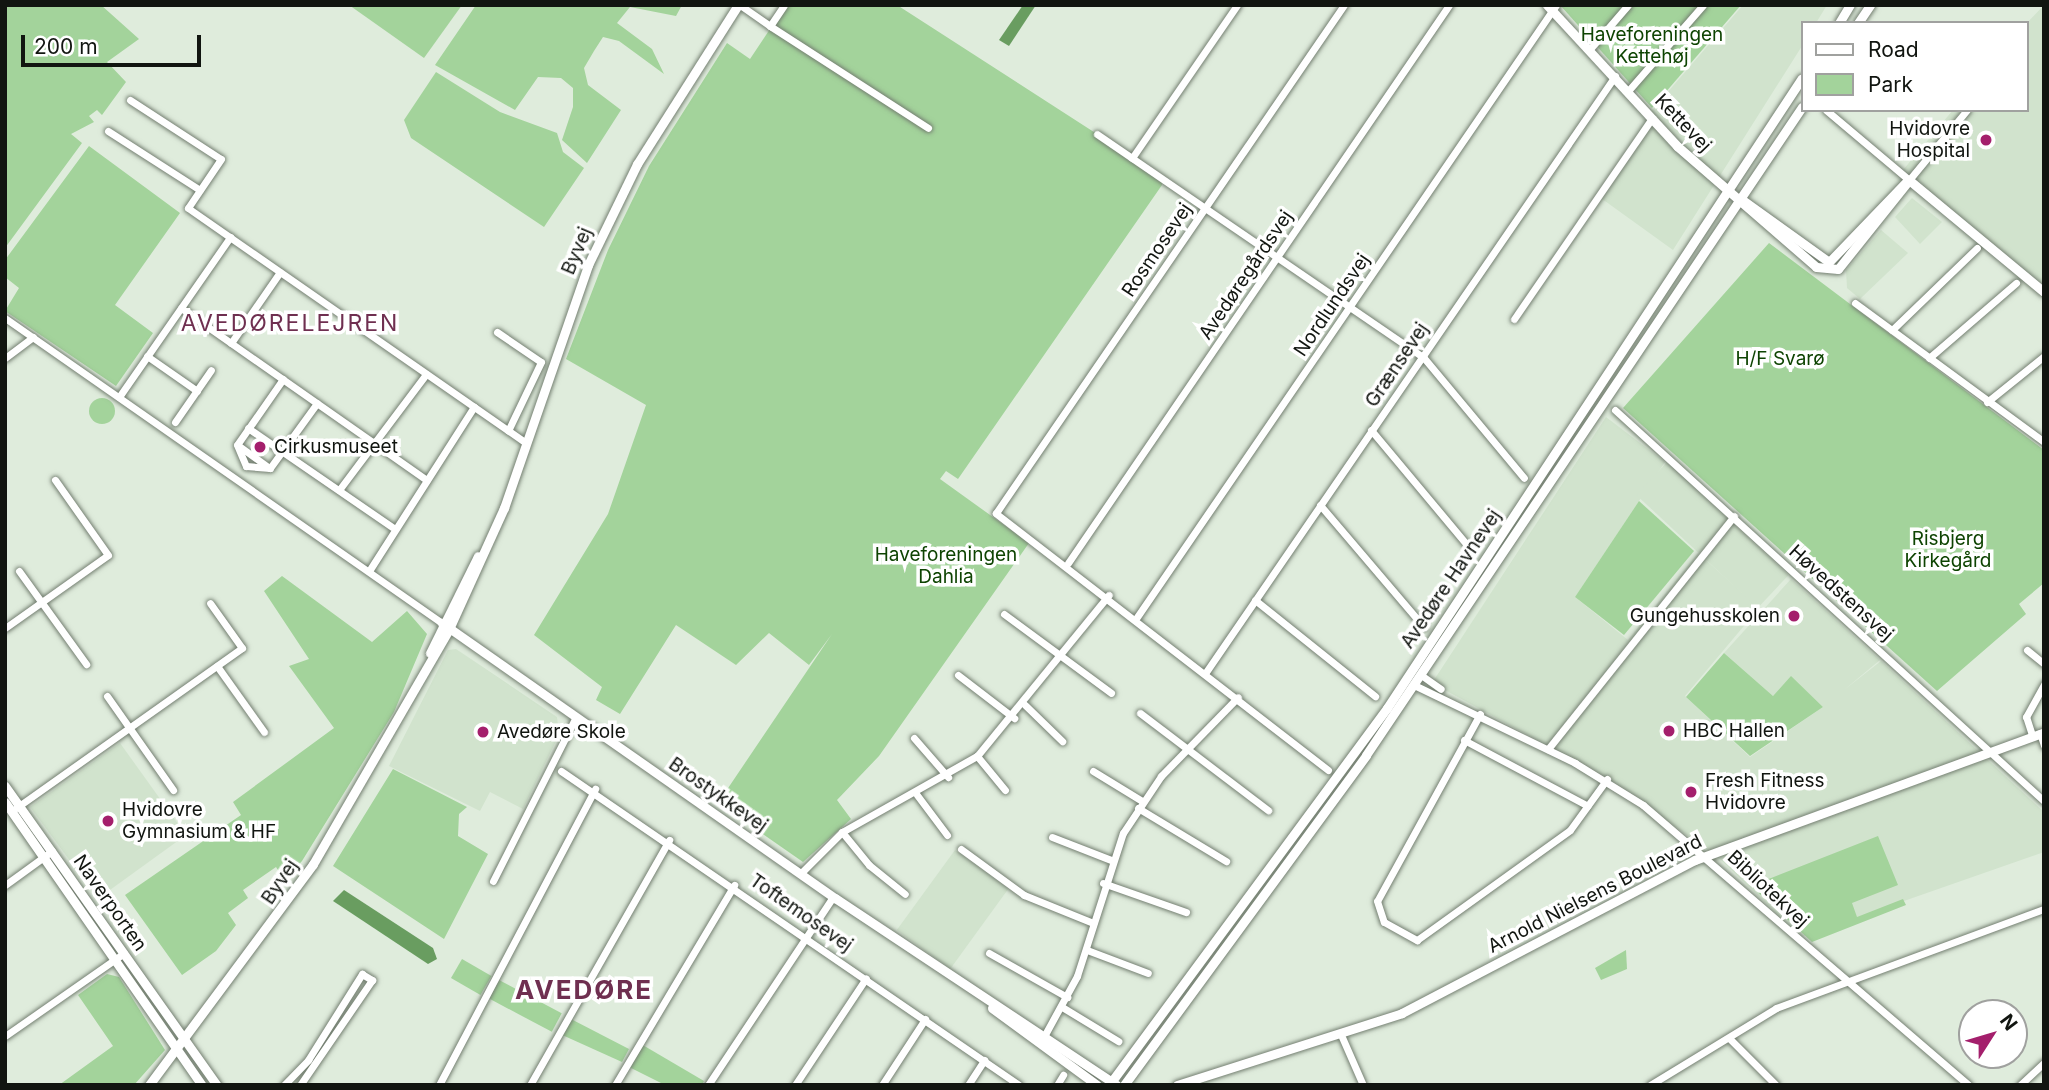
<!DOCTYPE html>
<meta charset="utf-8">
<style>
body{margin:0}
#map{position:relative;width:2049px;height:1090px;overflow:hidden;background:#dfecdc;font-family:Inter,sans-serif}
div>[style]{position:absolute}
[style*='--x']{left:calc(var(--x)*1px);top:calc(var(--y)*1px);width:calc(var(--w)*1px);rotate:calc(var(--a)*1deg)}
.built>*{inset:0;background:#d1e3cd;transform-origin:0 0}
.green>*{inset:0;background:#a3d39b;transform-origin:0 0}
.round{border-radius:50%}
.water>*{inset:0;background:#699d60}
.roads{filter:drop-shadow(0 0 2px #747f71) drop-shadow(0 0 2px #747f71)}
.minor>*{height:7px;margin:-3.5px;padding:0 3.5px;transform-origin:3.5px;border-radius:3.5px;background:#fff}
.tertiary>*{height:9px;margin:-4.5px;padding:0 4.5px;transform-origin:4.5px;border-radius:4.5px;background:#fff}
.dots>*{width:19px;height:19px;translate:-50% -50%;box-sizing:border-box;border:4px solid #fff;border-radius:50%}
span{translate:-50% -50%;white-space:nowrap;text-align:center;line-height:1.15;-webkit-text-stroke:7px #fff;paint-order:stroke}
.park-label{font-size:19px;color:#0e4402}
.street-label{font-size:19px;color:#111510}
.poi-label{font-size:19px;color:#111510}
.right{translate:-100% -50%;text-align:right}
.left{translate:0 -50%;text-align:left}
.quarter-label{font-size:23px;color:#6f2f50;letter-spacing:2px}
.district-label{font-size:26px;color:#6f2f50;font-weight:700;letter-spacing:2px}
.frame{position:absolute;inset:0;border:7px solid #111510;pointer-events:none}
.legend{position:absolute;left:1801px;top:21px;width:228px;height:91px;box-sizing:border-box;background:#fff;border:2px solid #a0a19f;margin:0;padding:9px 12px;list-style:none;font-size:21px;color:#111510}
.legend li{display:flex;align-items:center;gap:14px;height:35px}
.legend b{width:35px;border:2px solid #a0a19f}
.north{position:absolute;left:1958px;top:999px;width:70px;height:70px;box-sizing:border-box;background:#fff;border:2px solid #a0a19f;border-radius:50%;rotate:53deg;font-size:19px;font-weight:700;line-height:28px;text-align:center;color:#111510}
.north::after{content:'';display:block;margin:auto;width:24px;height:32px;background:#a41f6c;clip-path:polygon(50% 0,100% 100%,50% 72%,0 100%)}
.scale{position:absolute;left:21px;top:35px;width:180px;height:32px;box-sizing:border-box;border:4px solid #111510;border-top:0;padding-left:9px;font-size:21px;line-height:24px;white-space:nowrap;color:#111510;-webkit-text-stroke:5px #fff;paint-order:stroke}
</style>
<div id="map">
<div class="built">
<div style="clip-path:polygon(1743px 5px,1827px 5px,1816px 23px,1802px 23px,1802px 46px,1673px 250px,1598px 196px,1653px 109px)"></div>
<div style="clip-path:polygon(2044px 5px,2044px 287px,1903px 170px,1953px 110px,2026px 110px,2026px 24px)"></div>
<div style="clip-path:polygon(1912px 198px,1942px 222px,1920px 244px,1895px 217px)"></div>
<div style="clip-path:polygon(1881px 230px,1908px 253px,1860px 299px,1847px 288px,1846px 270px)"></div>
<div style="clip-path:polygon(1606px 417px,1665px 462px,1575px 597px,1628px 640px,1698px 553px,1759px 608px,1685px 696px,1750px 757px,1823px 707px,1791px 677px,1773px 696px,1724px 653px,1791px 579px,1880px 660px,1844px 690px,1881px 661px,2044px 812px,2044px 852px,1801px 937px,1720px 859px,1609px 779px,1432px 683px)"></div>
<div style="left:1667px;top:462px;width:166px;height:45px;rotate:43deg"></div>
<div style="clip-path:polygon(456px 649px,557px 717px,559px 735px,523px 809px,490px 792px,480px 811px,389px 766px,448px 650px)"></div>
<div style="clip-path:polygon(120px 743px,186px 835px,103px 895px,88px 885px,30px 807px)"></div>
<div style="left:955px;top:850px;width:66px;height:99px;rotate:36deg"></div>
</div>
<div class="green">
<div style="clip-path:polygon(5px 5px,101px 5px,139px 39px,107px 62px,126px 82px,102px 115px,97px 110px,89px 116px,94px 122px,71px 134px,82px 143px,5px 248px)"></div>
<div style="clip-path:polygon(349px 5px,462px 5px,424px 58px)"></div>
<div style="clip-path:polygon(476px 5px,682px 5px,676px 16px,630px 7px,617px 23px,652px 49px,664px 74px,619px 41px,603px 37px,594px 51px,584px 68px,588px 85px,621px 110px,587px 163px,562px 140px,573px 107px,573px 88px,561px 78px,538px 77px,515px 110px,435px 65px)"></div>
<div style="clip-path:polygon(786px 5px,897px 5px,1162px 176px,1162px 185px,958px 479px,946px 471px,940px 479px,1029px 543px,879px 756px,837px 800px,851px 819px,803px 862px,718px 803px,832px 634px,809px 665px,769px 633px,736px 665px,676px 625px,620px 714px,596px 700px,602px 687px,534px 635px,608px 514px,646px 405px,566px 359px,608px 250px,649px 166px,727px 43px,750px 59px)"></div>
<div style="clip-path:polygon(1560px 5px,1741px 5px,1652px 108px)"></div>
<div style="clip-path:polygon(436px 72px,500px 112px,557px 133px,563px 152px,584px 168px,544px 227px,411px 138px,404px 120px)"></div>
<div style="clip-path:polygon(89px 146px,180px 213px,115px 305px,153px 333px,116px 386px,5px 311px,19px 288px,5px 277px,5px 260px)"></div>
<div style="clip-path:polygon(1769px 243px,2044px 450px,2044px 583px,2019px 604px,2026px 614px,1937px 691px,1623px 408px)"></div>
<div class="round" style="left:89px;top:398px;width:26px;height:26px"></div>
<div style="clip-path:polygon(1639px 501px,1694px 551px,1624px 635px,1575px 597px)"></div>
<div style="clip-path:polygon(282px 576px,372px 642px,407px 611px,427px 634px,394px 712px,302px 861px,285px 881px,276px 867px,243px 890px,248px 898px,228px 913px,236px 925px,216px 951px,182px 975px,125px 895px,241px 815px,233px 802px,334px 728px,289px 666px,309px 659px,264px 591px)"></div>
<div style="clip-path:polygon(1724px 653px,1773px 696px,1791px 676px,1823px 707px,1750px 756px,1686px 697px)"></div>
<div style="clip-path:polygon(393px 769px,467px 807px,459px 814px,458px 836px,488px 854px,444px 939px,333px 866px)"></div>
<div style="clip-path:polygon(1878px 836px,1898px 885px,1852px 903px,1857px 917px,1903px 899px,1906px 905px,1812px 942px,1751px 886px)"></div>
<div style="clip-path:polygon(1626px 950px,1627px 969px,1601px 980px,1595px 968px)"></div>
<div style="left:462px;top:959px;width:34px;height:22px;rotate:30deg"></div>
<div style="clip-path:polygon(107px 974px,119px 977px,165px 1050px,134px 1085px,59px 1085px,113px 1046px,78px 995px)"></div>
<div style="left:499px;top:980px;width:71px;height:21px;rotate:28deg"></div>
<div style="clip-path:polygon(569px 1018px,629px 1049px,622px 1062px,560px 1034px)"></div>
<div style="clip-path:polygon(641px 1044px,704px 1081px,702px 1085px,665px 1085px,629px 1067px)"></div>
</div>
<div class="water">
<div style="clip-path:polygon(1023px 5px,1036px 5px,1009px 46px,999px 40px)"></div>
<div style="clip-path:polygon(344px 890px,433px 948px,437px 959px,428px 964px,333px 901px)"></div>
</div>
<div class="roads">
<div class="minor">
<div style="--x:740;--y:5;--w:37;--a:35"></div>
<div style="--x:770;--y:26;--w:25;--a:-56"></div>
<div style="--x:770;--y:26;--w:188;--a:32.8"></div>
<div style="--x:1590;--y:49;--w:58;--a:-49.2"></div>
<div style="--x:1628;--y:91;--w:114;--a:-48.9"></div>
<div style="--x:130;--y:100;--w:108;--a:33"></div>
<div style="--x:221;--y:159;--w:59;--a:124"></div>
<div style="--x:188;--y:208;--w:412;--a:34.8"></div>
<div style="--x:1826;--y:110;--w:109;--a:40.1"></div>
<div style="--x:1909;--y:180;--w:91;--a:-50.4"></div>
<div style="--x:108;--y:131;--w:109;--a:32.7"></div>
<div style="--x:1097;--y:134;--w:396;--a:34.4"></div>
<div style="--x:1424;--y:358;--w:156;--a:50.2"></div>
<div style="--x:1132;--y:158;--w:186;--a:-55.5"></div>
<div style="--x:1855;--y:303;--w:235;--a:36.3"></div>
<div style="--x:181;--y:308;--w:300;--a:35"></div>
<div style="--x:5;--y:318;--w:533;--a:34.91"></div>
<div style="--x:1514;--y:319;--w:244;--a:-55.5"></div>
<div style="--x:1892;--y:330;--w:118;--a:-44"></div>
<div style="--x:497;--y:332;--w:53;--a:34.3"></div>
<div style="--x:541;--y:362;--w:76;--a:115.6"></div>
<div style="--x:231;--y:343;--w:86;--a:-55.4"></div>
<div style="--x:147;--y:356;--w:61;--a:35"></div>
<div style="--x:5;--y:358;--w:35;--a:-37"></div>
<div style="--x:1929;--y:358;--w:115;--a:-40.8"></div>
<div style="--x:283;--y:379;--w:80;--a:124.9"></div>
<div style="--x:237;--y:445;--w:23;--a:67"></div>
<div style="--x:246;--y:466;--w:24;--a:5"></div>
<div style="--x:270;--y:468;--w:80;--a:-54.1"></div>
<div style="--x:119;--y:397;--w:195;--a:-55.2"></div>
<div style="--x:1987;--y:402;--w:73;--a:-38.9"></div>
<div style="--x:1615;--y:410;--w:580;--a:42.35"></div>
<div style="--x:175;--y:422;--w:63;--a:-55.3"></div>
<div style="--x:248;--y:428;--w:175;--a:34.5"></div>
<div style="--x:1371;--y:430;--w:158;--a:50.1"></div>
<div style="--x:239;--y:446;--w:37;--a:36"></div>
<div style="--x:339;--y:490;--w:145;--a:-53.1"></div>
<div style="--x:1320;--y:505;--w:160;--a:49.6"></div>
<div style="--x:1068;--y:563;--w:676;--a:-55.67"></div>
<div style="--x:19;--y:571;--w:115;--a:54.2"></div>
<div style="--x:369;--y:571;--w:195;--a:-57.4"></div>
<div style="--x:1255;--y:600;--w:154;--a:38.7"></div>
<div style="--x:1004;--y:614;--w:133;--a:36.4"></div>
<div style="--x:1137;--y:617;--w:742;--a:-55.6"></div>
<div style="--x:5;--y:628;--w:126;--a:-35.3"></div>
<div style="--x:108;--y:555;--w:92;--a:-125.2"></div>
<div style="--x:2027;--y:650;--w:22;--a:39"></div>
<div style="--x:217;--y:666;--w:81;--a:54.5"></div>
<div style="--x:1206;--y:672;--w:723;--a:-55.54"></div>
<div style="--x:958;--y:675;--w:71;--a:37.5"></div>
<div style="--x:1421;--y:675;--w:24;--a:35"></div>
<div style="--x:1414;--y:685;--w:179;--a:25.8"></div>
<div style="--x:1575;--y:763;--w:80;--a:31.7"></div>
<div style="--x:1643;--y:805;--w:429;--a:40.7"></div>
<div style="--x:107;--y:696;--w:115;--a:54.9"></div>
<div style="--x:1025;--y:705;--w:52;--a:44.2"></div>
<div style="--x:1140;--y:713;--w:161;--a:37.2"></div>
<div style="--x:1480;--y:714;--w:213;--a:118.8"></div>
<div style="--x:1377;--y:901;--w:22;--a:72"></div>
<div style="--x:1384;--y:922;--w:38;--a:29"></div>
<div style="--x:1417;--y:940;--w:188;--a:-35.7"></div>
<div style="--x:1570;--y:830;--w:63;--a:-54"></div>
<div style="--x:2040;--y:733;--w:13;--a:72"></div>
<div style="--x:2032;--y:735;--w:19;--a:-108"></div>
<div style="--x:2026;--y:717;--w:38;--a:-61"></div>
<div style="--x:914;--y:738;--w:52;--a:48.9"></div>
<div style="--x:1464;--y:740;--w:140;--a:28"></div>
<div style="--x:1548;--y:749;--w:298;--a:-51.4"></div>
<div style="--x:977;--y:756;--w:44;--a:50.5"></div>
<div style="--x:1328;--y:770;--w:420;--a:-142.3"></div>
<div style="--x:996;--y:513;--w:616;--a:-55.59"></div>
<div style="--x:561;--y:771;--w:555;--a:34.43"></div>
<div style="--x:1093;--y:771;--w:57;--a:31.5"></div>
<div style="--x:917;--y:795;--w:50;--a:53.1"></div>
<div style="--x:16;--y:808;--w:277;--a:-35.3"></div>
<div style="--x:242;--y:648;--w:55;--a:-125.4"></div>
<div style="--x:1138;--y:808;--w:103;--a:31.1"></div>
<div style="--x:842;--y:832;--w:43;--a:50.7"></div>
<div style="--x:869;--y:865;--w:46;--a:38.9"></div>
<div style="--x:1052;--y:837;--w:63;--a:21.3"></div>
<div style="--x:961;--y:849;--w:78;--a:36.1"></div>
<div style="--x:1024;--y:895;--w:74;--a:22.1"></div>
<div style="--x:800;--y:874;--w:59;--a:-45"></div>
<div style="--x:842;--y:832;--w:155;--a:-29.4"></div>
<div style="--x:977;--y:756;--w:208;--a:-50.7"></div>
<div style="--x:493;--y:881;--w:184;--a:-63.2"></div>
<div style="--x:1103;--y:883;--w:88;--a:19.3"></div>
<div style="--x:5;--y:885;--w:58;--a:-35.9"></div>
<div style="--x:1087;--y:950;--w:65;--a:20.7"></div>
<div style="--x:989;--y:953;--w:90;--a:29.4"></div>
<div style="--x:1062;--y:1007;--w:66;--a:31.3"></div>
<div style="--x:5;--y:1036;--w:145;--a:-34.9"></div>
<div style="--x:1342;--y:1037;--w:52;--a:66.4"></div>
<div style="--x:1729;--y:1038;--w:66;--a:45"></div>
<div style="--x:1042;--y:1040;--w:73;--a:-61.3"></div>
<div style="--x:1077;--y:976;--w:150;--a:-72.2"></div>
<div style="--x:1123;--y:833;--w:69;--a:-56.3"></div>
<div style="--x:1161;--y:776;--w:110;--a:-45.7"></div>
<div style="--x:284;--y:1085;--w:35;--a:-46"></div>
<div style="--x:308;--y:1060;--w:102;--a:-57.9"></div>
<div style="--x:362;--y:974;--w:12;--a:31"></div>
<div style="--x:372;--y:980;--w:127;--a:124.4"></div>
<div style="--x:439;--y:1085;--w:335;--a:-62.2"></div>
<div style="--x:530;--y:1085;--w:282;--a:-60.4"></div>
<div style="--x:615;--y:1085;--w:233;--a:-59.2"></div>
<div style="--x:708;--y:1085;--w:226;--a:-56.4"></div>
<div style="--x:795;--y:1085;--w:128;--a:-56.4"></div>
<div style="--x:882;--y:1085;--w:79;--a:-56.9"></div>
<div style="--x:968;--y:1085;--w:30;--a:-57"></div>
<div style="--x:1057;--y:1085;--w:12;--a:-59"></div>
<div style="--x:1650;--y:1085;--w:148;--a:-31.4"></div>
<div style="--x:1776;--y:1008;--w:286;--a:-20.3"></div>
<div style="--x:2020;--y:1085;--w:33;--a:-43"></div>
</div>
<div class="tertiary">
<div style="--x:1547;--y:5;--w:192;--a:47.3"></div>
<div style="--x:1677;--y:146;--w:184;--a:41"></div>
<div style="--x:1816;--y:267;--w:22;--a:5"></div>
<div style="--x:1838;--y:269;--w:114;--a:-51.4"></div>
<div style="--x:1839;--y:23;--w:21;--a:-59"></div>
<div style="--x:1858;--y:23;--w:22;--a:-56"></div>
<div style="--x:1909;--y:180;--w:175;--a:39.7"></div>
<div style="--x:1741;--y:199;--w:108;--a:35.6"></div>
<div style="--x:1829;--y:262;--w:114;--a:-46.1"></div>
<div style="--x:442;--y:623;--w:480;--a:35"></div>
<div style="--x:835;--y:898;--w:338;--a:33.6"></div>
<div style="--x:430;--y:653;--w:108;--a:-63.7"></div>
<div style="--x:5;--y:786;--w:367;--a:54.7"></div>
<div style="--x:5;--y:802;--w:345;--a:55.2"></div>
<div style="--x:992;--y:1008;--w:130;--a:36.3"></div>
<div style="--x:149;--y:1085;--w:275;--a:-53.4"></div>
<div style="--x:313;--y:864;--w:272;--a:-59.9"></div>
<div style="--x:449;--y:629;--w:133;--a:-65.6"></div>
<div style="--x:504;--y:508;--w:257;--a:-70.9"></div>
<div style="--x:588;--y:265;--w:112;--a:-64.1"></div>
<div style="--x:637;--y:164;--w:188;--a:-57.6"></div>
<div style="--x:1109;--y:1085;--w:468;--a:-53.6"></div>
<div style="--x:1387;--y:708;--w:754;--a:-56.63"></div>
<div style="--x:1124;--y:1085;--w:409;--a:-53.7"></div>
<div style="--x:1366;--y:755;--w:781;--a:-56.07"></div>
<div style="--x:1177;--y:1085;--w:236;--a:-17.7"></div>
<div style="--x:1402;--y:1013;--w:331;--a:-27.6"></div>
<div style="--x:1695;--y:860;--w:372;--a:-20.1"></div>
</div>
</div>
<div class="dots">
<div style="left:1986px;top:140px;background:#a41f6c"></div>
<div style="left:260px;top:447px;background:#a41f6c"></div>
<div style="left:1794px;top:616px;background:#a41f6c"></div>
<div style="left:1669px;top:731px;background:#a41f6c"></div>
<div style="left:483px;top:732px;background:#a41f6c"></div>
<div style="left:1691px;top:792px;background:#a41f6c"></div>
<div style="left:108px;top:821px;background:#a41f6c"></div>
</div>
<div class="park-label">
<span style="left:1652px;top:46px">Haveforeningen<br>Kettehøj</span>
<span style="left:1780px;top:359px">H/F Svarø</span>
<span style="left:1948px;top:550px">Risbjerg<br>Kirkegård</span>
<span style="left:946px;top:566px">Haveforeningen<br>Dahlia</span>
</div>
<div class="street-label">
<span style="left:1683px;top:123px;rotate:46deg">Kettevej</span>
<span style="left:1157px;top:250px;rotate:-56deg">Rosmosevej</span>
<span style="left:577px;top:251px;rotate:-67deg">Byvej</span>
<span style="left:1246px;top:275px;rotate:-56deg">Avedøregårdsvej</span>
<span style="left:1332px;top:305px;rotate:-56deg">Nordlundsvej</span>
<span style="left:1397px;top:365px;rotate:-56deg">Grænsevej</span>
<span style="left:1451px;top:579px;rotate:-56deg">Avedøre Havnevej</span>
<span style="left:1841px;top:593px;rotate:42deg">Høvedstensvej</span>
<span style="left:718px;top:795px;rotate:35deg">Brostykkevej</span>
<span style="left:280px;top:882px;rotate:-56deg">Byvej</span>
<span style="left:1768px;top:889px;rotate:43deg">Bibliotekvej</span>
<span style="left:1595px;top:894px;rotate:-27deg">Arnold Nielsens Boulevard</span>
<span style="left:110px;top:903px;rotate:55deg">Naverporten</span>
<span style="left:801px;top:913px;rotate:35deg">Toftemosevej</span>
</div>
<div class="poi-label">
<span class="right" style="left:1970px;top:140px">Hvidovre<br>Hospital</span>
<span class="left" style="left:274px;top:447px">Cirkusmuseet</span>
<span class="right" style="left:1780px;top:616px">Gungehusskolen</span>
<span class="left" style="left:1683px;top:731px">HBC Hallen</span>
<span class="left" style="left:497px;top:732px">Avedøre Skole</span>
<span class="left" style="left:1705px;top:792px">Fresh Fitness<br>Hvidovre</span>
<span class="left" style="left:122px;top:821px">Hvidovre<br>Gymnasium &amp; HF</span>
</div>
<div class="quarter-label">
<span style="left:290px;top:323px">AVEDØRELEJREN</span>
</div>
<div class="district-label">
<span style="left:584px;top:990px">AVEDØRE</span>
</div>
<div class="frame"></div>
<ul class="legend">
<li><b style="height:9px;background:#fff"></b>Road</li>
<li><b style="height:19px;background:#a3d39b"></b>Park</li>
</ul>
<div class="north">N</div>
<div class="scale">200 m</div>
</div>
